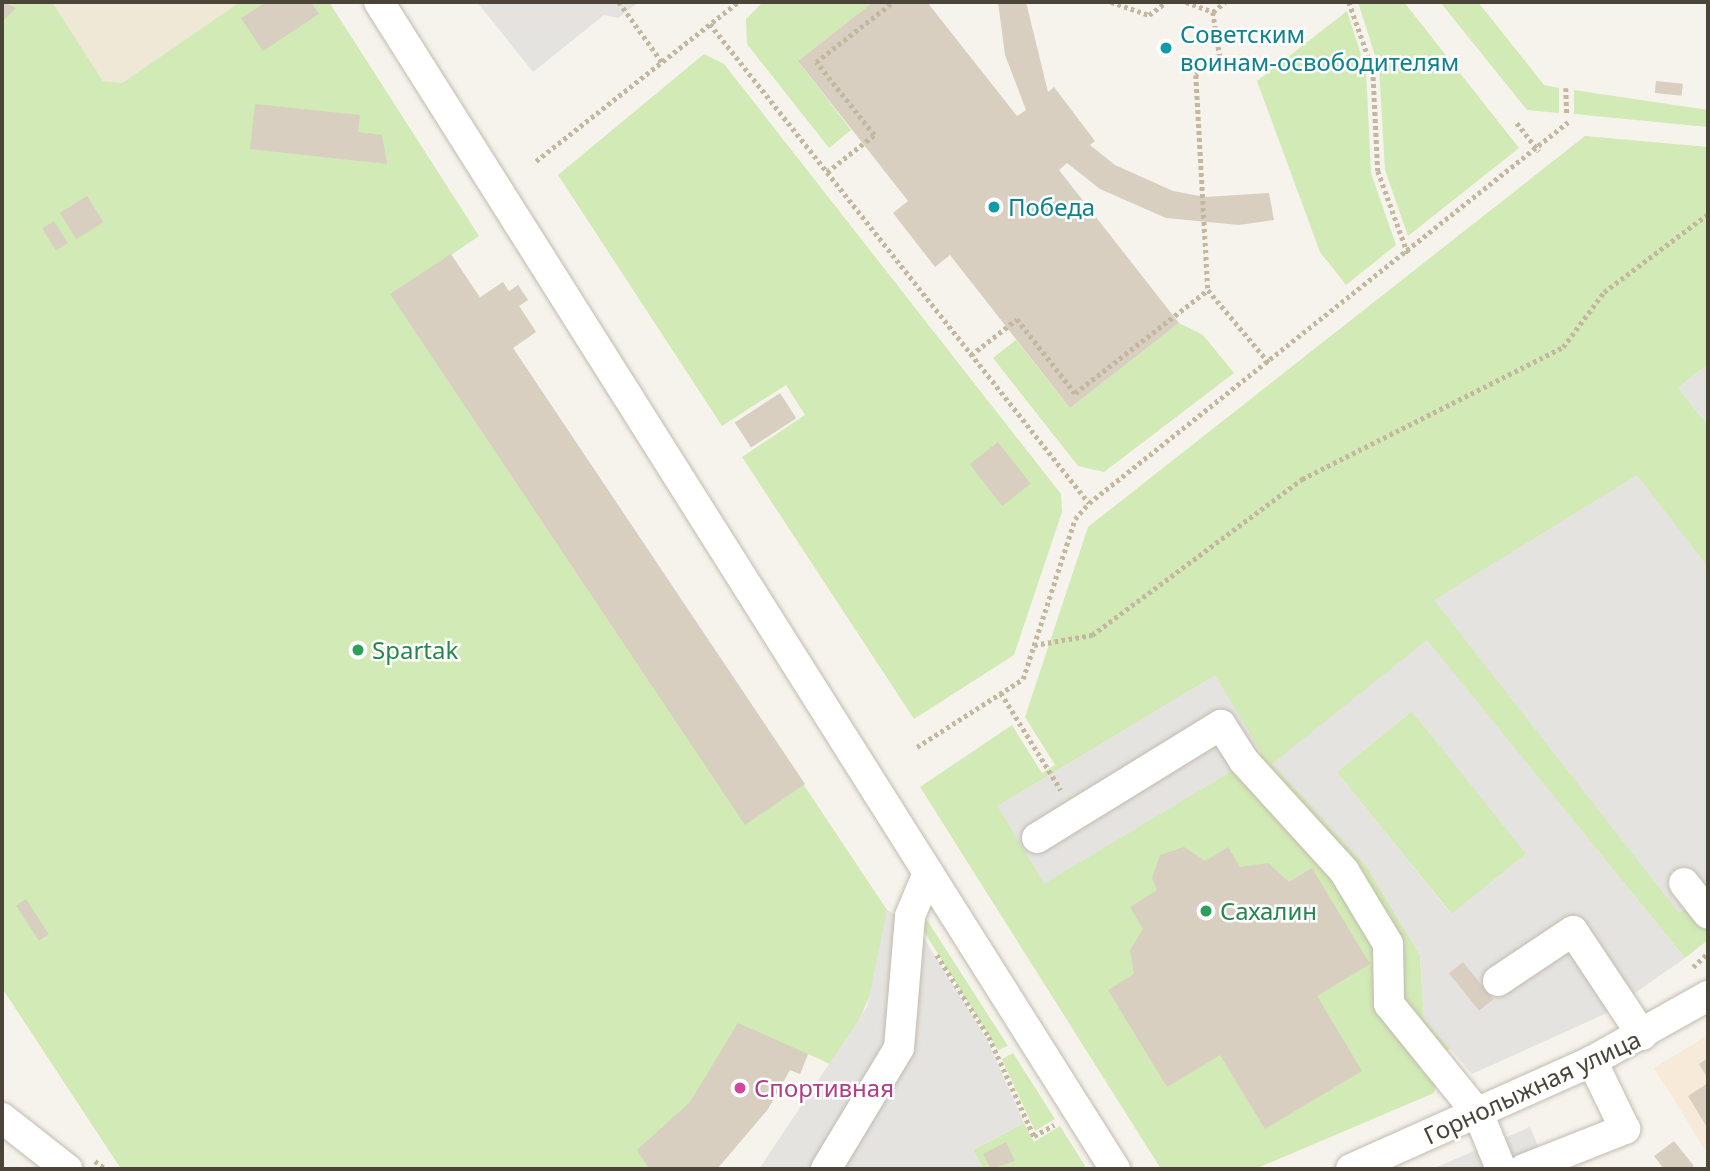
<!DOCTYPE html>
<meta charset="utf-8">
<style>
body{margin:0}
#map{position:relative;width:1710px;height:1171px;overflow:hidden;background:#f6f3ec;font-family:"Noto Sans",sans-serif}
div>[style]{position:absolute}
[style*='--x']{left:calc(var(--x)*1px);top:calc(var(--y)*1px);width:calc(var(--w)*1px);rotate:calc(var(--a)*1deg)}
.commercial>*{inset:0;background:#f7ead8}
.education>*{inset:0;background:#efe8d6}
.green>*{inset:0;background:#d2eab5;transform-origin:0 0}
.parking>*{inset:0;background:#e5e3e0;transform-origin:0 0}
.building>*{inset:0;background:#d8cfc1;transform-origin:0 0}
.path>*{height:4.5px;margin-top:-2.25px;transform-origin:0;background:repeating-linear-gradient(90deg,#c4b79f 0 3.5px,transparent 0 7px)}
.roads{filter:drop-shadow(0 0 2px #c2bbae) drop-shadow(0 0 2px #c2bbae)}
.minor>*{height:30px;margin:-15px;padding:0 15px;transform-origin:15px;border-radius:15px;background:#fff}
.dots>*{width:19px;height:19px;translate:-50% -50%;box-sizing:border-box;border:4px solid #fff;border-radius:50%}
span{translate:-50% -50%;white-space:nowrap;text-align:center;line-height:1.15;-webkit-text-stroke:5px #fff;paint-order:stroke}
.culture-label{font-size:24px;color:#0d838f}
.left{translate:0 -50%;text-align:left}
.leisure-label{font-size:24px;color:#27864d}
.street-label{font-size:24px;color:#4b4439}
.hotel-label{font-size:24px;color:#b23c85}
.frame{position:absolute;inset:0;border:4px solid #4b4439;pointer-events:none}
</style>
<div id="map">
<div class="commercial">
<div style="clip-path:polygon(1708px 1035px,1708px 1154px,1654px 1068px)"></div>
</div>
<div class="education">
<div style="clip-path:polygon(52px 2px,240px 2px,122px 83px,103px 81px)"></div>
</div>
<div class="green">
<div style="clip-path:polygon(2px 2px,52px 2px,103px 81px,122px 83px,240px 2px,329px 2px,479px 236px,451px 255px,480px 297px,503px 282px,509px 291px,518px 285px,528px 300px,519px 306px,536px 332px,513px 348px,887px 910px,878px 976px,852px 1037px,832px 1065px,808px 1054px,800px 1074px,790px 1070px,768px 1109px,717px 1169px,121px 1169px,2px 988px)"></div>
<div style="clip-path:polygon(763px 2px,873px 2px,798px 61px,851px 130px,829px 148px,747px 44px,746px 19px)"></div>
<div style="clip-path:polygon(1358px 2px,1404px 2px,1519px 148px,1408px 236px,1385px 170px,1379px 68px)"></div>
<div style="clip-path:polygon(1440px 2px,1478px 2px,1544px 85px,1559px 88px,1559px 113px,1527px 110px)"></div>
<div style="clip-path:polygon(1347px 11px,1366px 70px,1371px 173px,1396px 245px,1346px 285px,1320px 252px,1257px 81px)"></div>
<div style="clip-path:polygon(704px 54px,724px 64px,1061px 494px,1062px 512px,1014px 655px,914px 719px,742px 457px,805px 415px,786px 385px,722px 426px,558px 175px)"></div>
<div style="clip-path:polygon(1574px 90px,1708px 110px,1708px 127px,1574px 114px)"></div>
<div style="clip-path:polygon(1585px 136px,1708px 147px,1708px 364px,1678px 388px,1708px 425px,1708px 940px,1685px 958px,1427px 641px,1273px 764px,1367px 867px,1420px 955px,1424px 1019px,1450px 1049px,1420px 1068px,1436px 1086px,1434px 1093px,1255px 1169px,1161px 1169px,920px 787px,1012px 725px,1042px 773px,1055px 765px,1025px 717px,1088px 527px)"></div>
<div style="clip-path:polygon(1179px 323px,1203px 335px,1234px 373px,1104px 472px,1078px 466px,993px 358px,1016px 340px,1070px 408px)"></div>
<div style="left:1412px;top:711px;width:183px;height:97px;rotate:51deg"></div>
<div style="clip-path:polygon(927px 920px,1008px 1046px,998px 1050px,920px 925px)"></div>
<div style="clip-path:polygon(1013px 1053px,1055px 1119px,1035px 1131px,1002px 1059px)"></div>
<div style="clip-path:polygon(1024px 1123px,1034px 1142px,1060px 1126px,1087px 1169px,983px 1169px,973px 1150px)"></div>
</div>
<div class="parking">
<div style="clip-path:polygon(477px 2px,639px 2px,618px 18px,604px 15px,533px 72px)"></div>
<div style="clip-path:polygon(1708px 364px,1708px 425px,1678px 388px)"></div>
<div style="clip-path:polygon(1637px 475px,1708px 567px,1708px 895px,1679px 913px,1434px 600px)"></div>
<div style="clip-path:polygon(evenodd,1427px 640px,1685px 958px,1605px 1014px,1472px 1074px,1424px 1019px,1420px 955px,1367px 867px,1272px 764px,1427px 640px,1412px 711px,1526px 854px,1451px 914px,1337px 772px,1412px 711px)"></div>
<div style="left:1215px;top:675px;width:91px;height:254px;rotate:59deg"></div>
<div style="clip-path:polygon(887px 910px,915px 924px,986px 1038px,1024px 1123px,973px 1150px,983px 1169px,759px 1169px,867px 1007px)"></div>
<div style="clip-path:polygon(1530px 1127px,1548px 1169px,1432px 1169px)"></div>
</div>
<div class="building">
<div style="clip-path:polygon(2px 2px,16px 8px,2px 22px)"></div>
<div style="clip-path:polygon(266px 2px,311px 2px,319px 14px,263px 51px,241px 18px)"></div>
<div style="clip-path:polygon(873px 2px,927px 2px,1017px 116px,1026px 110px,1005px 55px,998px 2px,1026px 2px,1048px 92px,1054px 87px,1095px 141px,1090px 145px,1115px 165px,1173px 191px,1205px 197px,1269px 193px,1274px 220px,1239px 225px,1166px 218px,1100px 189px,1067px 163px,1059px 170px,1179px 323px,1070px 408px,950px 255px,935px 267px,893px 213px,908px 201px,798px 61px)"></div>
<div style="left:1656px;top:81px;width:27px;height:12px;rotate:6deg"></div>
<div style="clip-path:polygon(255px 104px,360px 115px,358px 132px,382px 135px,387px 164px,250px 149px)"></div>
<div style="left:87px;top:196px;width:31px;height:32px;rotate:58deg"></div>
<div style="left:54px;top:221px;width:26px;height:14px;rotate:58deg"></div>
<div style="clip-path:polygon(451px 254px,480px 298px,503px 282px,509px 292px,518px 285px,528px 300px,519px 306px,536px 332px,513px 348px,805px 784px,745px 825px,390px 294px)"></div>
<div style="left:780px;top:393px;width:30px;height:54px;rotate:57deg"></div>
<div style="left:998px;top:442px;width:53px;height:36px;rotate:52deg"></div>
<div style="clip-path:polygon(1184px 847px,1205px 861px,1228px 847px,1240px 867px,1268px 863px,1289px 882px,1312px 868px,1370px 964px,1317px 996px,1362px 1071px,1265px 1129px,1220px 1055px,1167px 1087px,1108px 990px,1134px 974px,1130px 950px,1143px 929px,1130px 907px,1157px 890px,1152px 878px,1160px 855px)"></div>
<div style="left:26px;top:899px;width:42px;height:12px;rotate:57deg"></div>
<div style="left:1463px;top:962px;width:48px;height:18px;rotate:51deg"></div>
<div style="clip-path:polygon(738px 1023px,808px 1054px,800px 1074px,790px 1070px,768px 1109px,717px 1169px,649px 1169px,637px 1150px,690px 1102px)"></div>
<div style="clip-path:polygon(1708px 1058px,1708px 1079px,1699px 1064px)"></div>
<div style="clip-path:polygon(1708px 1083px,1708px 1129px,1688px 1096px)"></div>
<div style="clip-path:polygon(1674px 1141px,1694px 1166px,1690px 1169px,1664px 1169px,1654px 1156px)"></div>
<div style="clip-path:polygon(1006px 1142px,1015px 1161px,991px 1169px,983px 1154px)"></div>
</div>
<div class="path">
<div style="--x:619;--y:2;--w:74;--a:54.4"></div>
<div style="--x:1111;--y:2;--w:40;--a:18.9"></div>
<div style="--x:1149;--y:15;--w:21;--a:-37"></div>
<div style="--x:1186;--y:2;--w:29;--a:20"></div>
<div style="--x:1349;--y:2;--w:72;--a:70.6"></div>
<div style="--x:1373;--y:70;--w:101;--a:87.2"></div>
<div style="--x:1378;--y:171;--w:88;--a:70.1"></div>
<div style="--x:1213;--y:12;--w:46;--a:81.2"></div>
<div style="--x:1220;--y:57;--w:30;--a:143"></div>
<div style="--x:1196;--y:75;--w:215;--a:86.8"></div>
<div style="--x:1208;--y:290;--w:97;--a:50"></div>
<div style="--x:1213;--y:12;--w:16;--a:-40"></div>
<div style="--x:710;--y:24;--w:611;--a:51.65"></div>
<div style="--x:1566;--y:88;--w:26;--a:88"></div>
<div style="--x:1517;--y:123;--w:36;--a:52"></div>
<div style="--x:536;--y:161;--w:257;--a:-38.2"></div>
<div style="--x:827;--y:172;--w:60;--a:-38.2"></div>
<div style="--x:874;--y:135;--w:93;--a:-128.5"></div>
<div style="--x:816;--y:62;--w:98;--a:-37.9"></div>
<div style="--x:971;--y:355;--w:58;--a:-38"></div>
<div style="--x:1017;--y:319;--w:94;--a:51.9"></div>
<div style="--x:1075;--y:393;--w:168;--a:-37.8"></div>
<div style="--x:1034;--y:645;--w:59;--a:-9.8"></div>
<div style="--x:1092;--y:635;--w:262;--a:-36.6"></div>
<div style="--x:1302;--y:479;--w:292;--a:-26.8"></div>
<div style="--x:1563;--y:347;--w:69;--a:-53.3"></div>
<div style="--x:1604;--y:292;--w:130;--a:-36.9"></div>
<div style="--x:1001;--y:693;--w:114;--a:58.3"></div>
<div style="--x:917;--y:747;--w:126;--a:-32.7"></div>
<div style="--x:1023;--y:679;--w:168;--a:-72"></div>
<div style="--x:1075;--y:519;--w:21;--a:-49"></div>
<div style="--x:1089;--y:503;--w:612;--a:-38.5"></div>
<div style="--x:937;--y:955;--w:97;--a:57.6"></div>
<div style="--x:989;--y:1037;--w:109;--a:65.6"></div>
<div style="--x:1034;--y:1136;--w:23;--a:-29"></div>
<div style="--x:1693;--y:967;--w:21;--a:-43"></div>
<div style="--x:95;--y:1161;--w:14;--a:36"></div>
</div>
<div class="roads">
<div class="minor">
<div style="--x:379;--y:2;--w:1380;--a:57.76"></div>
<div style="--x:1037;--y:838;--w:216;--a:-31.6"></div>
<div style="--x:1221;--y:725;--w:43;--a:57.4"></div>
<div style="--x:1244;--y:761;--w:149;--a:47.7"></div>
<div style="--x:1344;--y:871;--w:85;--a:58.9"></div>
<div style="--x:1388;--y:944;--w:60;--a:89"></div>
<div style="--x:1389;--y:1004;--w:143;--a:51"></div>
<div style="--x:1479;--y:1115;--w:58;--a:67.8"></div>
<div style="--x:1684;--y:883;--w:39;--a:52"></div>
<div style="--x:1498;--y:981;--w:90;--a:-33.7"></div>
<div style="--x:1573;--y:931;--w:125;--a:56.4"></div>
<div style="--x:2;--y:1118;--w:83;--a:38.1"></div>
<div style="--x:826;--y:1169;--w:141;--a:-58.9"></div>
<div style="--x:899;--y:1048;--w:132;--a:-85.2"></div>
<div style="--x:910;--y:916;--w:47;--a:-67.3"></div>
<div style="--x:1351;--y:1169;--w:264;--a:-24.1"></div>
<div style="--x:1592;--y:1061;--w:133;--a:-29.3"></div>
<div style="--x:1524;--y:1169;--w:109;--a:-21.6"></div>
<div style="--x:1625;--y:1129;--w:76;--a:-115.9"></div>
</div>
</div>
<div class="dots">
<div style="left:1166px;top:48px;background:#0f9aa8"></div>
<div style="left:994px;top:207px;background:#0f9aa8"></div>
<div style="left:358px;top:650px;background:#2e9e5b"></div>
<div style="left:1206px;top:911px;background:#2e9e5b"></div>
<div style="left:740px;top:1088px;background:#d1479c"></div>
</div>
<div class="culture-label">
<span class="left" style="left:1180px;top:48px">Советским<br>воинам-освободителям</span>
<span class="left" style="left:1008px;top:207px">Победа</span>
</div>
<div class="leisure-label">
<span class="left" style="left:372px;top:650px">Spartak</span>
<span class="left" style="left:1220px;top:911px">Сахалин</span>
</div>
<div class="street-label">
<span style="left:1532px;top:1087px;rotate:-25deg">Горнолыжная улица</span>
</div>
<div class="hotel-label">
<span class="left" style="left:754px;top:1088px">Спортивная</span>
</div>
<div class="frame"></div>
</div>
